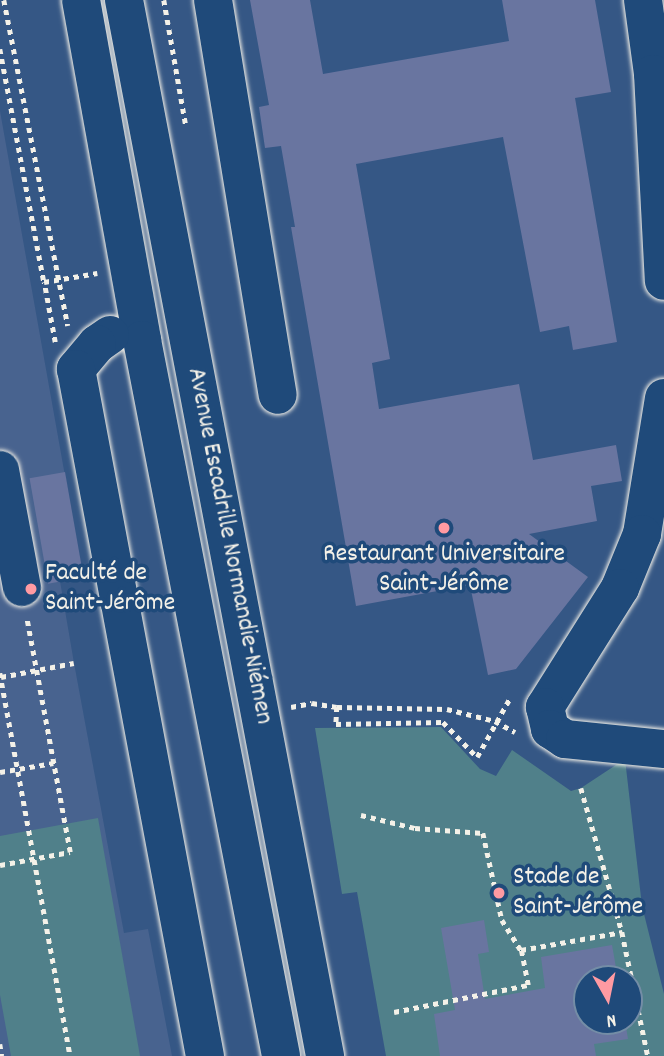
<!DOCTYPE html>
<meta charset="utf-8">
<style>
body{margin:0}
#map{position:relative;width:664px;height:1056px;overflow:hidden;background:#355785;font-family:Dekko,sans-serif}
div>[style]{position:absolute}
[style*='--x']{left:calc(var(--x)*1px);top:calc(var(--y)*1px);width:calc(var(--w)*1px);rotate:calc(var(--a)*1deg)}
.built>*{inset:0;background:#48638f}
.green>*{inset:0;background:#50808a}
.building>*{inset:0;background:#6975a0;transform-origin:0 0}
.path>*{height:4.5px;margin-top:-2.25px;transform-origin:0;background:repeating-linear-gradient(90deg,#f4f1e8 0 5px,transparent 0 10px)}
.roads{filter:drop-shadow(0 0 2px #f4f1e8) drop-shadow(0 0 2px #f4f1e8)}
.minor>*{height:38px;margin:-19px;padding:0 19px;transform-origin:19px;border-radius:19px;background:#1f4a7a}
.dots>*{width:19px;height:19px;translate:-50% -50%;box-sizing:border-box;border:4px solid #1f4a7a;border-radius:50%}
span{translate:-50% -50%;white-space:nowrap;text-align:center;line-height:1.15;-webkit-text-stroke:7px #1f4a7a;paint-order:stroke}
.street-label{font-size:26px;color:#f4f1e8}
.poi-label{font-size:26px;color:#f4f1e8}
.left{translate:0 -50%;text-align:left}
.north{position:absolute;left:573px;top:965px;width:70px;height:70px;box-sizing:border-box;background:#1f4a7a;border:2px solid #748da6;border-radius:50%;rotate:171deg;font-size:19px;font-weight:700;line-height:28px;text-align:center;color:#f4f1e8}
.north::after{content:'';display:block;margin:auto;width:24px;height:32px;background:#ff9aa2;clip-path:polygon(50% 0,100% 100%,50% 72%,0 100%)}
</style>
<div id="map">
<div class="built">
<div style="clip-path:polygon(0 111px,83px 577px,60px 581px,74px 663px,124px 933px,148px 929px,172px 1056px,0 1056px)"></div>
</div>
<div class="green">
<div style="clip-path:polygon(evenodd,441px 727px,480px 769px,496px 776px,512px 750px,571px 791px,581px 788px,625px 759px,642px 906px,664px 994px,664px 1056px,386px 1056px,357px 892px,342px 894px,315px 728px,441px 727px,587px 979px,629px 979px,629px 1021px,587px 1021px,587px 979px)"></div>
<div style="clip-path:polygon(98px 818px,140px 1056px,11px 1056px,0 995px,0 836px)"></div>
</div>
<div class="building">
<div style="clip-path:polygon(250px 0,310px 0,323px 74px,509px 41px,502px 0,595px 0,611px 92px,575px 98px,617px 342px,573px 350px,569px 326px,540px 332px,503px 137px,356px 164px,390px 359px,372px 363px,379px 409px,519px 384px,533px 460px,616px 445px,622px 481px,591px 486px,597px 521px,529px 534px,588px 577px,516px 669px,488px 675px,470px 585px,356px 606px,291px 227px,295px 227px,281px 146px,265px 148px,259px 107px,269px 105px)"></div>
<div style="left:65px;top:472px;width:107px;height:36px;rotate:80deg"></div>
<div style="clip-path:polygon(484px 920px,489px 952px,478px 954px,485px 999px,545px 988px,541px 957px,612px 945px,618px 979px,587px 979px,587px 1021px,625px 1021px,628px 1039px,594px 1044px,596px 1056px,440px 1056px,434px 1014px,455px 1010px,441px 928px)"></div>
</div>
<div class="path">
<div style="--x:4;--y:0;--w:332;--a:78.9"></div>
<div style="--x:164;--y:0;--w:128;--a:80.1"></div>
<div style="--x:0;--y:49;--w:237;--a:79.3"></div>
<div style="--x:55;--y:342;--w:61;--a:-100.4"></div>
<div style="--x:44;--y:282;--w:54;--a:-9.6"></div>
<div style="--x:0;--y:673;--w:389;--a:79.6"></div>
<div style="--x:1;--y:677;--w:74;--a:-10.9"></div>
<div style="--x:291;--y:707;--w:21;--a:-11"></div>
<div style="--x:312;--y:703;--w:25;--a:9"></div>
<div style="--x:337;--y:707;--w:17;--a:93"></div>
<div style="--x:336;--y:724;--w:107;--a:-1.1"></div>
<div style="--x:443;--y:722;--w:49;--a:45.8"></div>
<div style="--x:477;--y:757;--w:68;--a:-60.8"></div>
<div style="--x:337;--y:707;--w:110;--a:1"></div>
<div style="--x:447;--y:709;--w:49;--a:14"></div>
<div style="--x:495;--y:721;--w:23;--a:29"></div>
<div style="--x:0;--y:772;--w:54;--a:-9.6"></div>
<div style="--x:581;--y:788;--w:150;--a:74.1"></div>
<div style="--x:622;--y:932;--w:127;--a:78.2"></div>
<div style="--x:361;--y:815;--w:56;--a:13.5"></div>
<div style="--x:415;--y:828;--w:68;--a:4.2"></div>
<div style="--x:483;--y:833;--w:89;--a:77.7"></div>
<div style="--x:502;--y:920;--w:36;--a:58"></div>
<div style="--x:0;--y:865;--w:71;--a:-10.5"></div>
<div style="--x:70;--y:852;--w:236;--a:-100.5"></div>
<div style="--x:394;--y:1012;--w:137;--a:-11.4"></div>
<div style="--x:528;--y:985;--w:36;--a:-101"></div>
<div style="--x:521;--y:950;--w:103;--a:-10.1"></div>
<div style="--x:0;--y:1044;--w:12;--a:81"></div>
</div>
<div class="roads">
<div class="minor">
<div style="--x:81;--y:0;--w:345;--a:79.8"></div>
<div style="--x:142;--y:340;--w:729;--a:79.01"></div>
<div style="--x:124;--y:0;--w:1075;--a:79.22"></div>
<div style="--x:213;--y:0;--w:400;--a:80.7"></div>
<div style="--x:643;--y:0;--w:75;--a:82.3"></div>
<div style="--x:653;--y:74;--w:207;--a:87"></div>
<div style="--x:110;--y:335;--w:16;--a:145"></div>
<div style="--x:97;--y:344;--w:33;--a:130"></div>
<div style="--x:76;--y:369;--w:699;--a:79.37"></div>
<div style="--x:664;--y:398;--w:138;--a:99.2"></div>
<div style="--x:642;--y:534;--w:58;--a:112.2"></div>
<div style="--x:620;--y:588;--w:141;--a:122.2"></div>
<div style="--x:545;--y:707;--w:23;--a:77"></div>
<div style="--x:550;--y:729;--w:18;--a:34"></div>
<div style="--x:565;--y:739;--w:100;--a:5.8"></div>
<div style="--x:0;--y:470;--w:119;--a:79.4"></div>
</div>
</div>
<div class="dots">
<div style="left:444px;top:528px;background:#ff9aa2"></div>
<div style="left:31px;top:589px;background:#ff9aa2"></div>
<div style="left:499px;top:893px;background:#ff9aa2"></div>
</div>
<div class="street-label">
<span style="left:229px;top:546px;rotate:79deg">Avenue Escadrille Normandie-Niémen</span>
</div>
<div class="poi-label">
<span style="left:444px;top:570px">Restaurant Universitaire<br>Saint-Jérôme</span>
<span class="left" style="left:45px;top:589px">Faculté de<br>Saint-Jérôme</span>
<span class="left" style="left:513px;top:893px">Stade de<br>Saint-Jérôme</span>
</div>
<div class="north">N</div>
</div>
